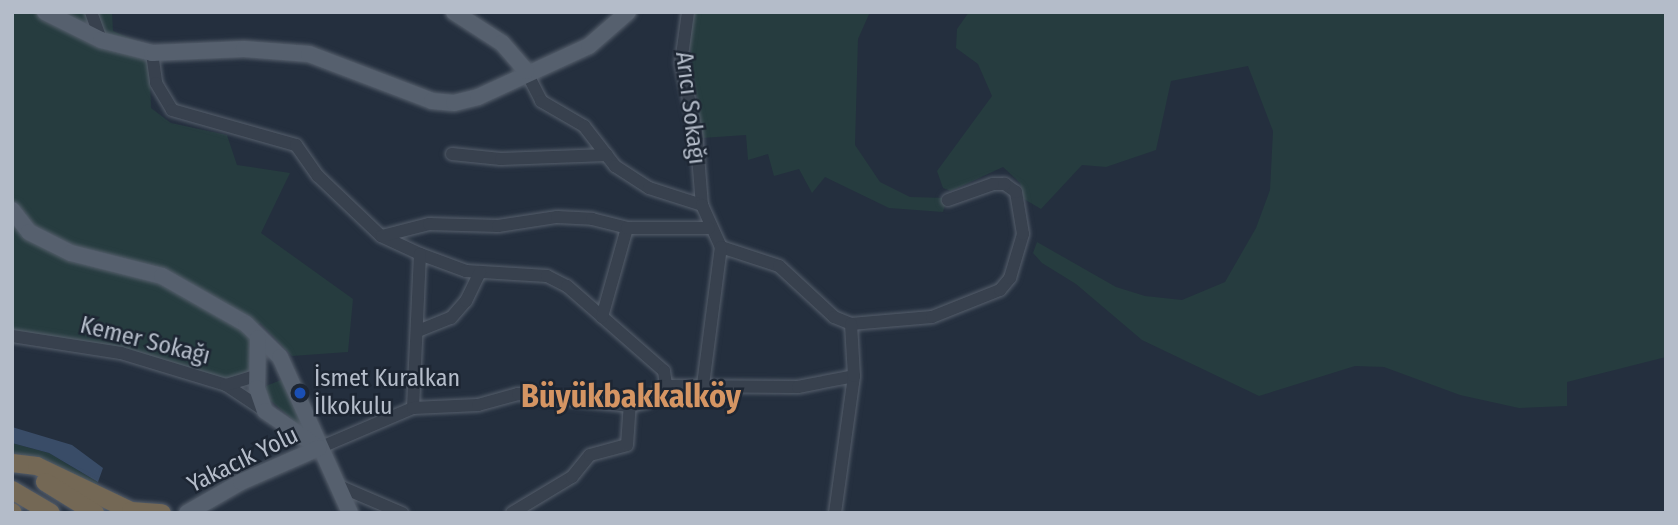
<!DOCTYPE html>
<meta charset="utf-8">
<style>
body{margin:0}
#map{position:relative;width:1678px;height:525px;overflow:hidden;background:#242f3e;font-family:"Fira Sans Condensed",sans-serif}
div>[style]{position:absolute}
[style*='--x']{left:calc(var(--x)*1px);top:calc(var(--y)*1px);width:calc(var(--w)*1px);rotate:calc(var(--a)*1deg)}
.green>*{inset:0;background:#263c3f}
.water>*{inset:0;background:#394c67}
.roads{filter:drop-shadow(0 0 2px #565f6c) drop-shadow(0 0 2px #565f6c)}
.minor>*{height:12px;margin:-6px;padding:0 6px;transform-origin:6px;border-radius:6px;background:#38414e}
.major>*{height:16px;margin:-8px;padding:0 8px;transform-origin:8px;border-radius:8px;background:#56606e}
.highway>*{height:18px;margin:-9px;padding:0 9px;transform-origin:9px;border-radius:9px;background:#746855}
.dots>*{width:19px;height:19px;translate:-50% -50%;box-sizing:border-box;border:4px solid #1d2633;border-radius:50%}
span{translate:-50% -50%;white-space:nowrap;text-align:center;line-height:1.15;-webkit-text-stroke:5px #1d2633;paint-order:stroke}
.street-label{font-size:24px;color:#b4bcc9}
.poi-label{font-size:24px;color:#b4bcc9}
.left{translate:0 -50%;text-align:left}
.district-label{font-size:32px;color:#d59563;font-weight:700}
.frame{position:absolute;inset:0;border:14px solid #b4bcc9;pointer-events:none}
</style>
<div id="map">
<div class="green">
<div style="clip-path:polygon(12px 12px,112px 12px,113px 31px,149px 46px,151px 108px,171px 123px,227px 135px,237px 165px,290px 173px,261px 233px,353px 299px,348px 352px,292px 356px,260px 323px,248px 333px,259px 353px,254px 377px,216px 378px,12px 337px)"></div>
<div style="clip-path:polygon(695px 12px,870px 12px,858px 39px,855px 145px,880px 182px,910px 197px,947px 198px,943px 212px,889px 208px,825px 177px,812px 193px,799px 169px,774px 176px,768px 154px,748px 160px,746px 135px,702px 138px,689px 39px)"></div>
<div style="clip-path:polygon(969px 12px,1666px 12px,1666px 357px,1567px 382px,1567px 406px,1519px 408px,1460px 395px,1384px 367px,1355px 366px,1259px 396px,1142px 340px,1076px 284px,1042px 263px,1033px 253px,1037px 242px,1116px 287px,1145px 296px,1182px 300px,1225px 282px,1256px 228px,1270px 190px,1273px 131px,1248px 66px,1171px 81px,1156px 150px,1106px 167px,1082px 165px,1041px 209px,1024px 199px,1020px 183px,1003px 167px,951px 191px,943px 188px,937px 171px,992px 96px,978px 64px,956px 48px,957px 29px)"></div>
<div style="clip-path:polygon(281px 380px,290px 384px,308px 433px,264px 395px,266px 386px)"></div>
<div style="clip-path:polygon(12px 443px,49px 453px,98px 482px,95px 490px,41px 461px,12px 452px)"></div>
</div>
<div class="water">
<div style="clip-path:polygon(12px 427px,72px 445px,103px 468px,98px 482px,49px 453px,12px 443px)"></div>
</div>
<div class="roads">
<div class="minor">
<div style="--x:91;--y:12;--w:30;--a:70"></div>
<div style="--x:688;--y:12;--w:51;--a:97.8"></div>
<div style="--x:681;--y:63;--w:70;--a:77.6"></div>
<div style="--x:696;--y:131;--w:74;--a:85.4"></div>
<div style="--x:152;--y:53;--w:30;--a:82"></div>
<div style="--x:156;--y:83;--w:31;--a:59"></div>
<div style="--x:172;--y:110;--w:129;--a:15.8"></div>
<div style="--x:296;--y:145;--w:38;--a:55"></div>
<div style="--x:318;--y:176;--w:87;--a:43.6"></div>
<div style="--x:381;--y:236;--w:43;--a:24.8"></div>
<div style="--x:420;--y:254;--w:49;--a:20.3"></div>
<div style="--x:466;--y:271;--w:81;--a:3.5"></div>
<div style="--x:547;--y:276;--w:22;--a:27"></div>
<div style="--x:567;--y:286;--w:129;--a:41.2"></div>
<div style="--x:664;--y:371;--w:15;--a:82"></div>
<div style="--x:526;--y:71;--w:34;--a:63"></div>
<div style="--x:541;--y:101;--w:50;--a:30.2"></div>
<div style="--x:584;--y:126;--w:51;--a:52.2"></div>
<div style="--x:615;--y:166;--w:40;--a:32.9"></div>
<div style="--x:649;--y:188;--w:56;--a:17.8"></div>
<div style="--x:702;--y:205;--w:46;--a:65.7"></div>
<div style="--x:721;--y:247;--w:61;--a:18.1"></div>
<div style="--x:779;--y:266;--w:75;--a:42.8"></div>
<div style="--x:834;--y:317;--w:18;--a:22"></div>
<div style="--x:851;--y:324;--w:81;--a:-4.9"></div>
<div style="--x:932;--y:317;--w:73;--a:-21.7"></div>
<div style="--x:1000;--y:290;--w:16;--a:-50"></div>
<div style="--x:1010;--y:278;--w:46;--a:-73.5"></div>
<div style="--x:1023;--y:234;--w:43;--a:-99.5"></div>
<div style="--x:1016;--y:192;--w:14;--a:-144"></div>
<div style="--x:1005;--y:184;--w:12;--a:180"></div>
<div style="--x:993;--y:184;--w:48;--a:160.4"></div>
<div style="--x:452;--y:154;--w:49;--a:5.8"></div>
<div style="--x:501;--y:159;--w:106;--a:-2.2"></div>
<div style="--x:382;--y:236;--w:49;--a:-14.3"></div>
<div style="--x:429;--y:224;--w:69;--a:1.7"></div>
<div style="--x:498;--y:226;--w:60;--a:-8.7"></div>
<div style="--x:557;--y:217;--w:35;--a:3"></div>
<div style="--x:592;--y:219;--w:36;--a:14"></div>
<div style="--x:602;--y:317;--w:92;--a:-74.3"></div>
<div style="--x:627;--y:228;--w:82;--a:0"></div>
<div style="--x:418;--y:331;--w:35;--a:-22"></div>
<div style="--x:451;--y:318;--w:23;--a:-49"></div>
<div style="--x:466;--y:301;--w:32;--a:-64"></div>
<div style="--x:12;--y:336;--w:110;--a:8.9"></div>
<div style="--x:121;--y:353;--w:110;--a:16.9"></div>
<div style="--x:226;--y:385;--w:47;--a:33.7"></div>
<div style="--x:226;--y:385;--w:34;--a:-17"></div>
<div style="--x:703;--y:385;--w:139;--a:-82.6"></div>
<div style="--x:413;--y:408;--w:154;--a:-87.4"></div>
<div style="--x:319;--y:448;--w:102;--a:-23.1"></div>
<div style="--x:413;--y:408;--w:65;--a:-2.6"></div>
<div style="--x:478;--y:405;--w:41;--a:-15.4"></div>
<div style="--x:518;--y:394;--w:113;--a:6.1"></div>
<div style="--x:630;--y:406;--w:17;--a:-13"></div>
<div style="--x:647;--y:402;--w:25;--a:-40"></div>
<div style="--x:666;--y:386;--w:132;--a:0.4"></div>
<div style="--x:798;--y:387;--w:57;--a:-11.1"></div>
<div style="--x:339;--y:486;--w:69;--a:23.2"></div>
<div style="--x:512;--y:513;--w:70;--a:-31"></div>
<div style="--x:572;--y:477;--w:28;--a:-51"></div>
<div style="--x:590;--y:455;--w:38;--a:-15"></div>
<div style="--x:627;--y:445;--w:39;--a:-86"></div>
<div style="--x:835;--y:513;--w:138;--a:-82.1"></div>
<div style="--x:854;--y:376;--w:52;--a:-93.3"></div>
</div>
<div class="major">
<div style="--x:45;--y:12;--w:63;--a:26.6"></div>
<div style="--x:101;--y:40;--w:53;--a:14.3"></div>
<div style="--x:152;--y:53;--w:92;--a:-2.5"></div>
<div style="--x:244;--y:49;--w:65;--a:4.4"></div>
<div style="--x:309;--y:54;--w:132;--a:20.9"></div>
<div style="--x:432;--y:101;--w:22;--a:5"></div>
<div style="--x:454;--y:103;--w:25;--a:-14"></div>
<div style="--x:478;--y:97;--w:122;--a:-24.7"></div>
<div style="--x:589;--y:46;--w:52;--a:-41.1"></div>
<div style="--x:454;--y:12;--w:57;--a:32.9"></div>
<div style="--x:502;--y:43;--w:37;--a:49"></div>
<div style="--x:12;--y:210;--w:28;--a:52"></div>
<div style="--x:29;--y:232;--w:47;--a:26.6"></div>
<div style="--x:71;--y:253;--w:94;--a:14.2"></div>
<div style="--x:162;--y:276;--w:97;--a:29.7"></div>
<div style="--x:246;--y:324;--w:47;--a:44.1"></div>
<div style="--x:280;--y:357;--w:171;--a:65.8"></div>
<div style="--x:258;--y:338;--w:50;--a:91.1"></div>
<div style="--x:257;--y:388;--w:24;--a:71"></div>
<div style="--x:265;--y:411;--w:65;--a:34.4"></div>
<div style="--x:187;--y:513;--w:62;--a:-29.9"></div>
<div style="--x:241;--y:482;--w:85;--a:-23.6"></div>
</div>
<div class="highway">
<div style="--x:12;--y:463;--w:25;--a:7"></div>
<div style="--x:37;--y:466;--w:104;--a:25.6"></div>
<div style="--x:131;--y:511;--w:31;--a:4"></div>
<div style="--x:45;--y:482;--w:59;--a:31.8"></div>
<div style="--x:12;--y:490;--w:45;--a:30.5"></div>
<div style="--x:12;--y:512;--w:1;--a:45"></div>
</div>
</div>
<div class="dots">
<div style="left:300px;top:393px;background:#1a4fb4"></div>
</div>
<div class="street-label">
<span style="left:690px;top:108px;rotate:83deg">Arıcı Sokağı</span>
<span style="left:145px;top:341px;rotate:14deg">Kemer Sokağı</span>
<span style="left:243px;top:460px;rotate:-26deg">Yakacık Yolu</span>
</div>
<div class="poi-label">
<span class="left" style="left:314px;top:393px">İsmet Kuralkan<br>İlkokulu</span>
</div>
<div class="district-label">
<span style="left:631px;top:396px">Büyükbakkalköy</span>
</div>
<div class="frame"></div>
</div>
